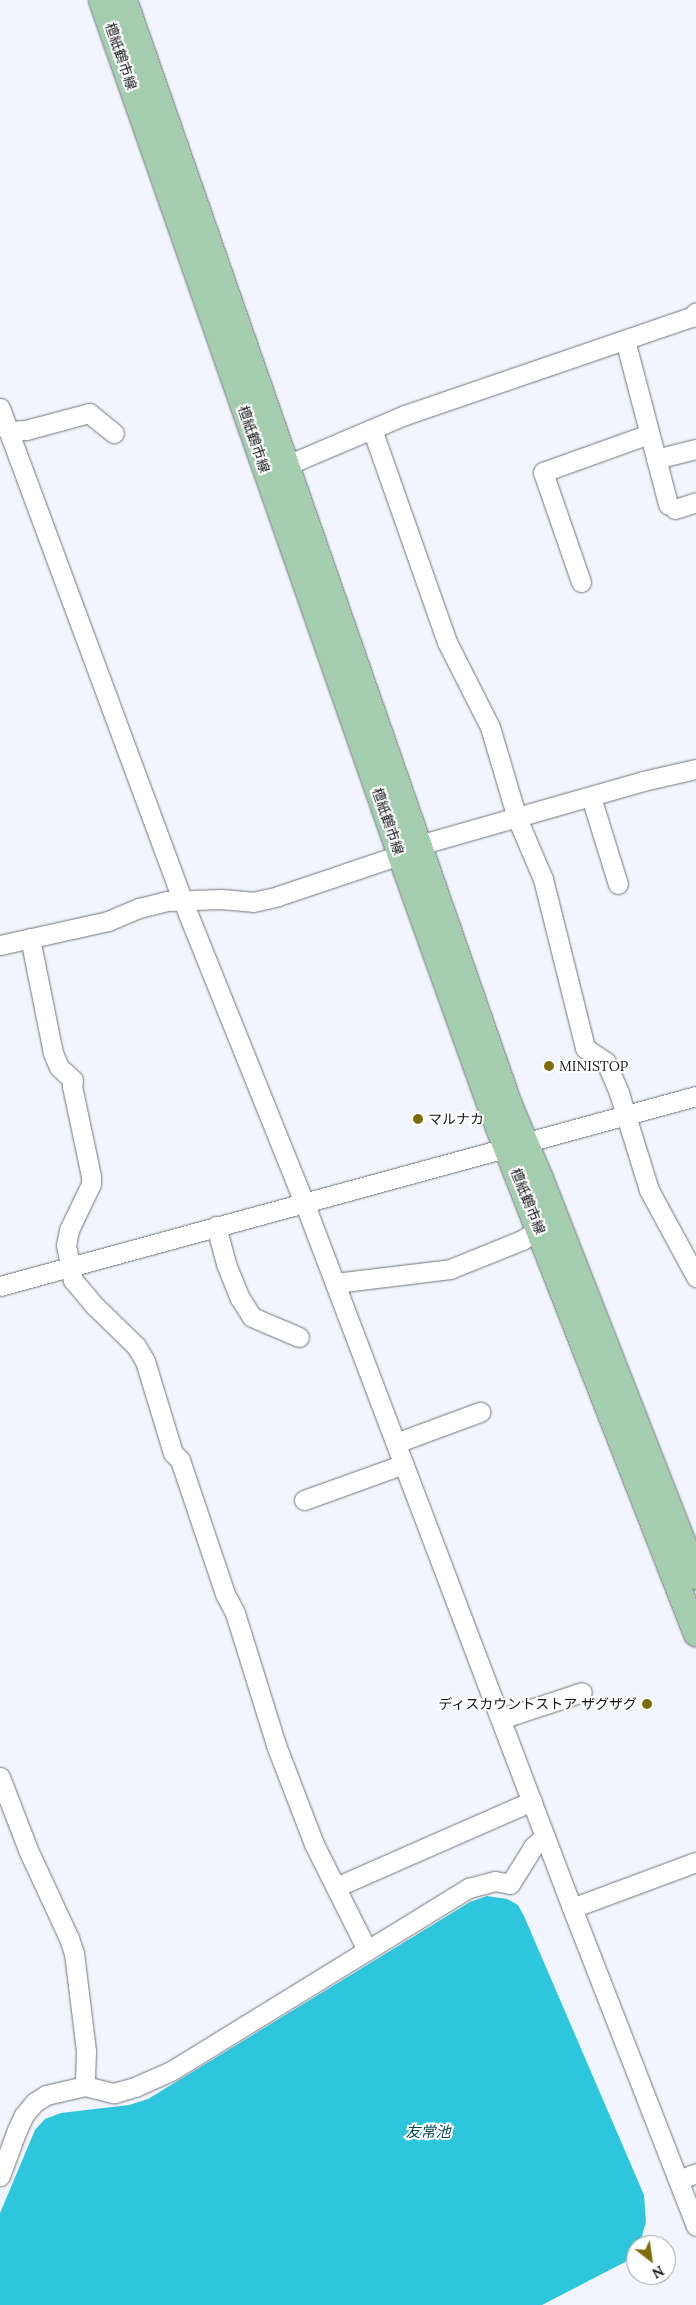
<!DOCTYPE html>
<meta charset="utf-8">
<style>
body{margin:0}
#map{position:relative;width:696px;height:2305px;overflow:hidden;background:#f2f5fd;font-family:Lora,"Noto Sans JP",serif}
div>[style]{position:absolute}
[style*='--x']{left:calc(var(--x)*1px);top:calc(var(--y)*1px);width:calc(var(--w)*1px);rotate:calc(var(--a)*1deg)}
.water>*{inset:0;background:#2ec6dc}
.roads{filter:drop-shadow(0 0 1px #71757b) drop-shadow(0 0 1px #71757b)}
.minor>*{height:19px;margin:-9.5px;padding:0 9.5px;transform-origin:9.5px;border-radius:9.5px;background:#fff}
.major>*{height:25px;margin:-12.5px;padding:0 12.5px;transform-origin:12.5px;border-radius:12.5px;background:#a3cdae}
.dots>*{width:14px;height:14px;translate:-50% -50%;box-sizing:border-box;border:2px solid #fff;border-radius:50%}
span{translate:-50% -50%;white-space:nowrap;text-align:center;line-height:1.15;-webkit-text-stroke:4px #fff;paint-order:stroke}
.street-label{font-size:14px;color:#151619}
.poi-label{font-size:14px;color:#151619}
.left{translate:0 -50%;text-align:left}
.right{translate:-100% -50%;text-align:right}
.water-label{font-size:15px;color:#064851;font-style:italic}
.north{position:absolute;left:626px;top:2235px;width:50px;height:50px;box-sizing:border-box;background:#fff;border:1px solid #a1a2a3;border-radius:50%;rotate:150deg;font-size:14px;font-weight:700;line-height:20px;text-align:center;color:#151619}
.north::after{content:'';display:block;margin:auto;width:18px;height:22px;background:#7e6c07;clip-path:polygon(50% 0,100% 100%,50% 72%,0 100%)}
</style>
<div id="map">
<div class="water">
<div style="clip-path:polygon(487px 1896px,507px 1899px,518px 1905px,524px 1916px,644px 2195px,646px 2222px,640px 2243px,636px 2245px,636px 2249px,627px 2261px,542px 2305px,0 2305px,0 2213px,35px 2130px,45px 2119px,61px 2113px,129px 2105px,148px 2099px,470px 1902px)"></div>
</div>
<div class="roads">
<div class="minor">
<div style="--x:625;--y:340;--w:170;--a:75.3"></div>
<div style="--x:0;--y:408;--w:524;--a:69.66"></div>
<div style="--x:182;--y:899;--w:327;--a:68.1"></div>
<div style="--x:304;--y:1202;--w:755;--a:69.21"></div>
<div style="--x:572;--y:1908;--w:341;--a:68.7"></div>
<div style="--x:372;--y:429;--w:226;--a:70.6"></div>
<div style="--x:447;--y:642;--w:95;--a:63.2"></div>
<div style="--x:490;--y:727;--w:95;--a:73.5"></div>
<div style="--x:517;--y:818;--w:66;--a:66.9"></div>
<div style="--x:543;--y:879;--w:174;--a:76"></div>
<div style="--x:585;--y:1048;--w:25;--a:34"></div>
<div style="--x:606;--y:1062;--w:34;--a:67"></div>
<div style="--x:619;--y:1093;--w:102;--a:72.8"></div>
<div style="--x:649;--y:1190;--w:99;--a:61.6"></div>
<div style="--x:8;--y:431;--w:18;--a:-3"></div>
<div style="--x:26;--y:430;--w:65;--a:-15.1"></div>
<div style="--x:89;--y:413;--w:32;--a:39"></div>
<div style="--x:656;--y:459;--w:41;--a:-14"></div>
<div style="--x:287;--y:465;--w:128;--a:-23"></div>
<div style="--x:405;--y:415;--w:303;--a:-18.9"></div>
<div style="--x:692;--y:317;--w:6;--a:-51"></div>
<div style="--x:675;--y:509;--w:22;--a:-18"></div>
<div style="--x:581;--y:582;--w:116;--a:-109.1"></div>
<div style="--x:543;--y:472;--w:113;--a:-19.7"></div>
<div style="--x:591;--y:797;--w:91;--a:72.8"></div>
<div style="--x:419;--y:845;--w:233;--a:-15.9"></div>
<div style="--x:643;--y:781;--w:54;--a:-12.8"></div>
<div style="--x:30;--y:938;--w:117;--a:78.7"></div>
<div style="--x:53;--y:1053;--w:15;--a:67"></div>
<div style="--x:59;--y:1067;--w:19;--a:43"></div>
<div style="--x:73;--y:1080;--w:6;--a:99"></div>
<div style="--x:72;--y:1086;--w:92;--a:78.1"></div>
<div style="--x:91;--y:1176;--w:8;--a:90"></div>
<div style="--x:91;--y:1184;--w:51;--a:115.6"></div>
<div style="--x:69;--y:1230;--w:15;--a:101"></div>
<div style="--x:66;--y:1245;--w:36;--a:79"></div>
<div style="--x:73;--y:1280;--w:35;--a:50"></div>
<div style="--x:96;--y:1307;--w:56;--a:44.3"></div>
<div style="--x:136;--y:1346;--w:17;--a:59"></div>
<div style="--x:145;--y:1361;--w:96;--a:73.1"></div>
<div style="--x:173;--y:1453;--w:10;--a:45"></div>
<div style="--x:180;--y:1460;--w:141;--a:71.4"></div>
<div style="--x:225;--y:1594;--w:21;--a:62"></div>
<div style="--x:235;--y:1613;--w:138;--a:72.7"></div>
<div style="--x:276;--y:1745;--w:106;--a:69"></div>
<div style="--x:314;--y:1844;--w:119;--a:63.4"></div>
<div style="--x:0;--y:945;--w:111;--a:-12.5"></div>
<div style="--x:108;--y:921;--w:34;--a:-23"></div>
<div style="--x:139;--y:908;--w:29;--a:-14"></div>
<div style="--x:167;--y:901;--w:54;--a:-2.1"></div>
<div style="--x:221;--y:899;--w:32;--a:5"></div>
<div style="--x:253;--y:902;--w:26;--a:-13"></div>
<div style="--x:278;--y:896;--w:129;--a:-18.6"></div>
<div style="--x:216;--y:1226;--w:39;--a:75"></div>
<div style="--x:226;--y:1264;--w:37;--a:68"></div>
<div style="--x:240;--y:1298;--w:22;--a:58"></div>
<div style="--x:252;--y:1317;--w:51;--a:23.1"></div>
<div style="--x:335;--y:1283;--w:116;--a:-6.9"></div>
<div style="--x:450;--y:1269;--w:78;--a:-21.9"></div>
<div style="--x:522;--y:1240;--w:20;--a:-33"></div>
<div style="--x:0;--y:1286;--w:721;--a:-15.27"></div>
<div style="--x:396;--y:1443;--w:90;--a:-20.3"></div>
<div style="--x:304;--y:1500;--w:106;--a:-19.8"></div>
<div style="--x:501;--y:1719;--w:85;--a:-18.4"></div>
<div style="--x:0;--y:1777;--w:80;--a:68.9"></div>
<div style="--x:29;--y:1852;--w:95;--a:65.1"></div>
<div style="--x:69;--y:1938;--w:16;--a:72"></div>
<div style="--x:74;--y:1953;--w:99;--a:83"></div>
<div style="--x:86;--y:2051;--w:35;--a:92"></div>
<div style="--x:336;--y:1887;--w:214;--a:-23.7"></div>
<div style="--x:572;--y:1908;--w:132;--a:-20.4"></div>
<div style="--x:0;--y:2176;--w:49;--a:-69.7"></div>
<div style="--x:17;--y:2130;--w:17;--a:-65"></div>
<div style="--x:24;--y:2115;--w:17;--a:-50"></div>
<div style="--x:35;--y:2102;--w:13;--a:-32"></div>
<div style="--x:46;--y:2095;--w:40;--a:-13"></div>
<div style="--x:85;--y:2086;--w:30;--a:14"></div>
<div style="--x:114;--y:2093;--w:22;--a:-16"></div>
<div style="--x:135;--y:2087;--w:39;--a:-24"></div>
<div style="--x:171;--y:2071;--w:350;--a:-31.6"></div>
<div style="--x:469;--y:1888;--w:27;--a:-15"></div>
<div style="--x:495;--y:1881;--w:15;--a:11"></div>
<div style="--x:510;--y:1884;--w:44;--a:-58.1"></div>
<div style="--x:533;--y:1847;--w:16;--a:-43"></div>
<div style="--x:679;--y:2180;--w:18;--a:-22"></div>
</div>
<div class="major">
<div style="--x:101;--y:0;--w:906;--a:70.72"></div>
<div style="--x:400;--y:855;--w:273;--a:70.3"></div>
<div style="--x:492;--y:1112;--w:560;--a:68.65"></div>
<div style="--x:124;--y:0;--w:1172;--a:70.78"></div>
<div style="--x:510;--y:1107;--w:77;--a:67.1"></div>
<div style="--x:540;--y:1178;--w:428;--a:68.6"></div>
</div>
</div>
<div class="dots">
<div style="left:549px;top:1066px;background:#7e6c07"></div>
<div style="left:418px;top:1119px;background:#7e6c07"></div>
<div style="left:647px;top:1704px;background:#7e6c07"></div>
</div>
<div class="street-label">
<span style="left:121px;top:56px;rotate:71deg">檀紙鶴市線</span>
<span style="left:254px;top:439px;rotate:71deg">檀紙鶴市線</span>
<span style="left:388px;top:821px;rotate:71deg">檀紙鶴市線</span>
<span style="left:528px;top:1201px;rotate:68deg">檀紙鶴市線</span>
</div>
<div class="poi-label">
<span class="left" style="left:559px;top:1066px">MINISTOP</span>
<span class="left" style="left:428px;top:1119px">マルナカ</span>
<span class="right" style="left:637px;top:1704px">ディスカウントストア ザグザグ</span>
</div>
<div class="water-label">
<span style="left:428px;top:2132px">友常池</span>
</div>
<div class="north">N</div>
</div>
